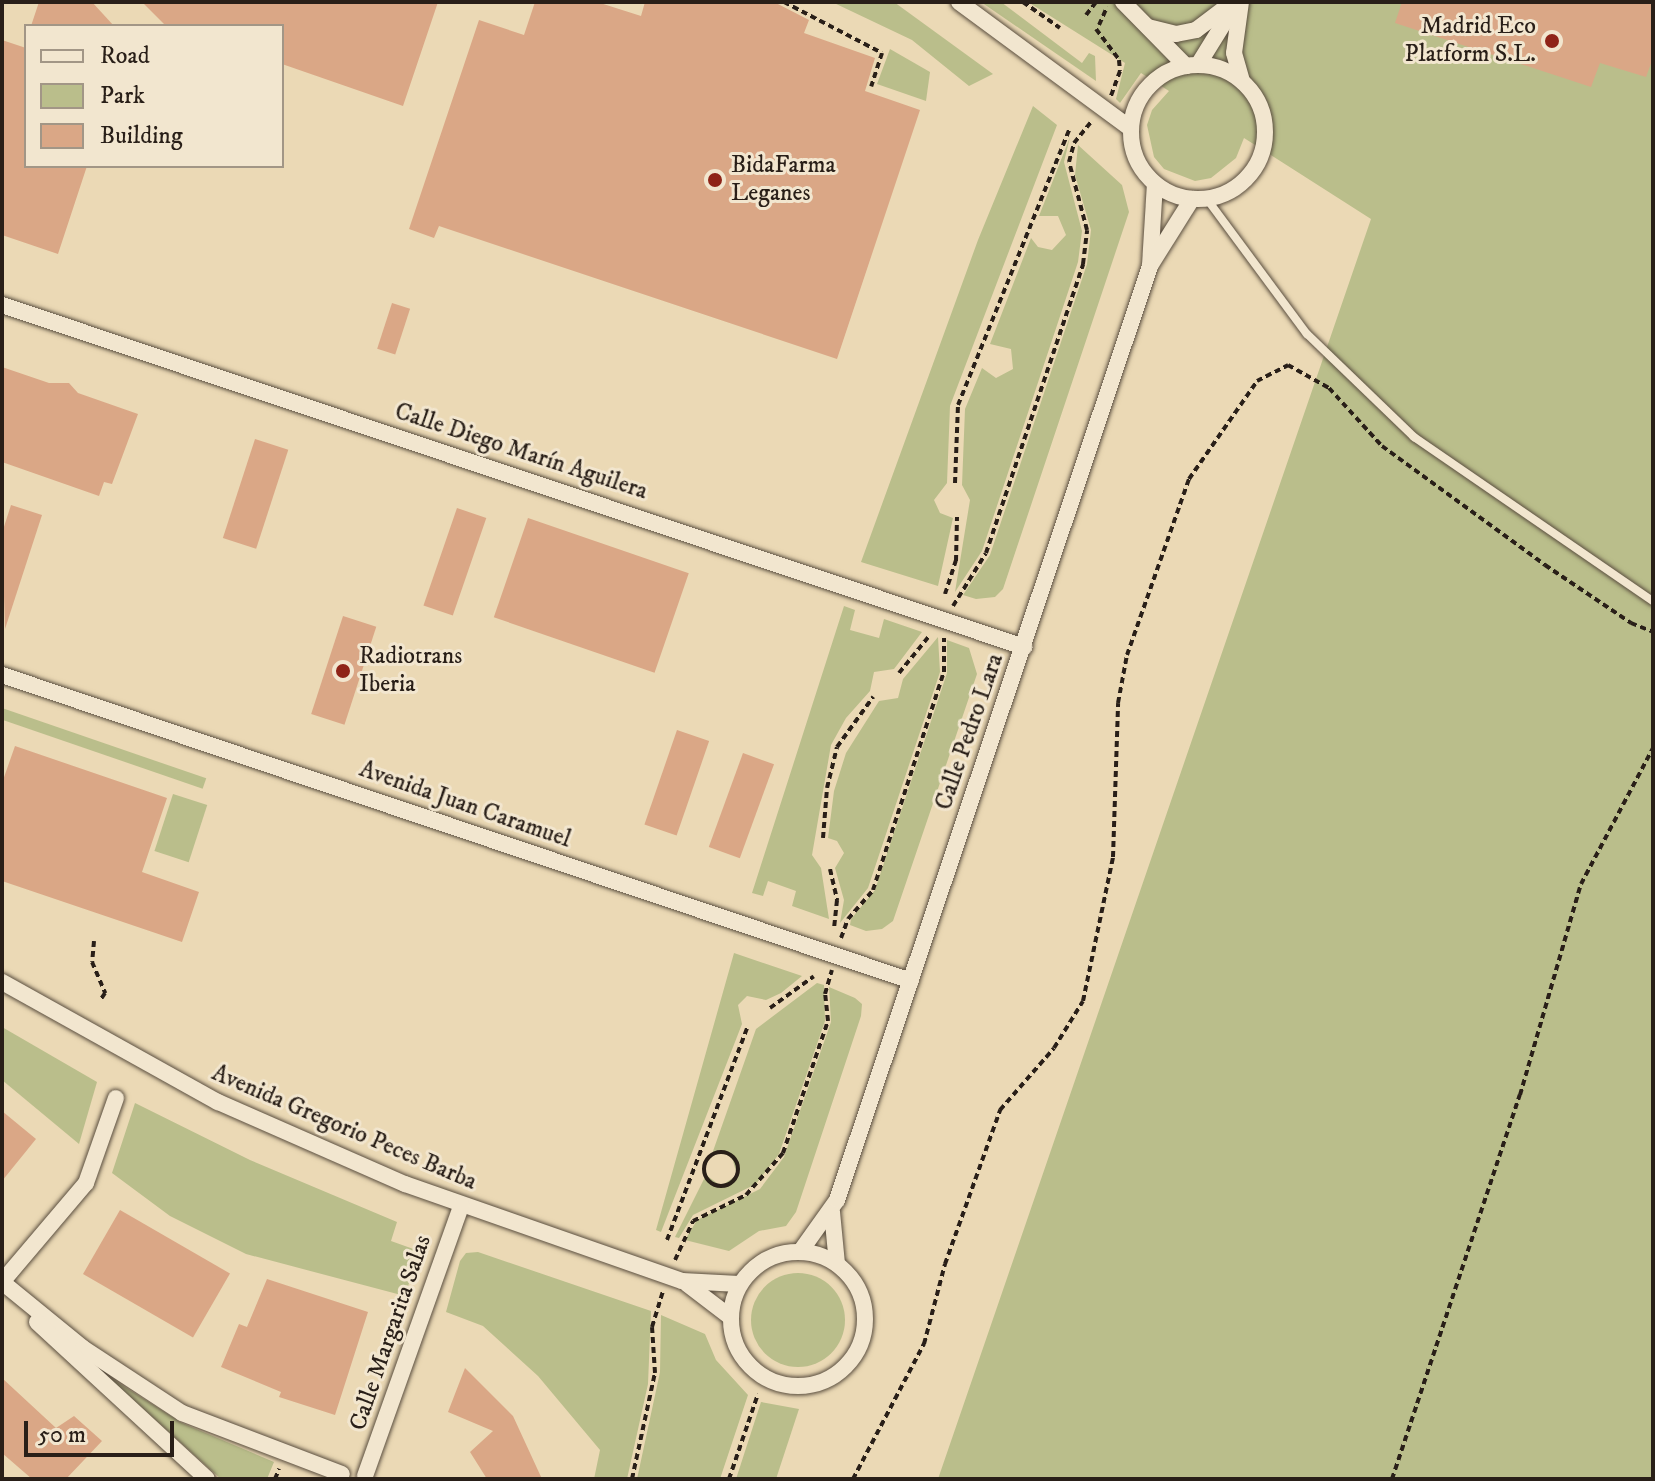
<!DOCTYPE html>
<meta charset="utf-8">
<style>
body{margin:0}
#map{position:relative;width:1655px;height:1481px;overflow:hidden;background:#ebd9b5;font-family:"IM FELL DW Pica",serif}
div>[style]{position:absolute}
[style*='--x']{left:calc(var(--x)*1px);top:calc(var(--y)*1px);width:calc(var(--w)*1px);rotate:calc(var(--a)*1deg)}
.green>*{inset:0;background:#babe8b;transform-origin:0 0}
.round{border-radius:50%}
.building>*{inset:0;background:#daa786;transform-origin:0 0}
.path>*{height:4px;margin-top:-2px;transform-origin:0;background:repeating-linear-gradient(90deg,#291f18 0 6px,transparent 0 10px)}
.path>.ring{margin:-2px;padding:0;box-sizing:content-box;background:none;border:4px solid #291f18;border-radius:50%}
.roads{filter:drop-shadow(0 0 2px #5a4e3f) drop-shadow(0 0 2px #5a4e3f)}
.lane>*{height:8px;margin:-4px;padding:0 4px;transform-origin:4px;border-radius:4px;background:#f2e6cf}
.street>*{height:16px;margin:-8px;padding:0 8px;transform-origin:8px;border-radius:8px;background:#f2e6cf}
.street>.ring{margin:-8px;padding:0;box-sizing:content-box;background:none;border:16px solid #f2e6cf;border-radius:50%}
.dots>*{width:22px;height:22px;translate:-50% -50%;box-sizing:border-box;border:4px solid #f2e6cf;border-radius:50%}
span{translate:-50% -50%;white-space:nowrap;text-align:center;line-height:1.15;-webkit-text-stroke:6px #f2e6cf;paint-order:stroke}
.poi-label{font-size:24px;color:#291f18}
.right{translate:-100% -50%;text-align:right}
.left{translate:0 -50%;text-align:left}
.street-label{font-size:24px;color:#291f18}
.frame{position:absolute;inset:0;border:4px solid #291f18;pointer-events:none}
.legend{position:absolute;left:24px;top:24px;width:260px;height:144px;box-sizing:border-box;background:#f2e6cf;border:2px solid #a29686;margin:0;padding:10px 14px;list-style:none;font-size:24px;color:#291f18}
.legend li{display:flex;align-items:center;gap:16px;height:40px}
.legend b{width:40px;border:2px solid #a29686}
.scale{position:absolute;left:24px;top:1421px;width:150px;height:36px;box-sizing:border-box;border:4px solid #291f18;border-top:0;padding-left:10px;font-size:24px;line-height:28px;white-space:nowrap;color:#291f18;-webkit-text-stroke:6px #f2e6cf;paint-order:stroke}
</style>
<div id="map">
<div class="green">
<div style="clip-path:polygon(832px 2px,894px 2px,993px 74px,969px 86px,912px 40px)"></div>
<div style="clip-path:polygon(981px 2px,1001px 2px,1082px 63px,1089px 53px,1095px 56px,1096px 81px)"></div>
<div style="clip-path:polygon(1028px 2px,1653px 2px,1653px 1479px,938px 1479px,1371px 219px,1244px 138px,1236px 158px,1211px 178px,1195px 181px,1164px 169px,1154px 157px,1147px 125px,1152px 110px,1169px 91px,1141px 73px,1120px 103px,1116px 99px,1125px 63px)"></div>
<div style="clip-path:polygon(890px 49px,930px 72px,926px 101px,877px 84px)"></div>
<div style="clip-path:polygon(1033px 106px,1057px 125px,950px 406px,947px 483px,934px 500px,940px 513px,953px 518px,938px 586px,861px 562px,978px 240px)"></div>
<div style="clip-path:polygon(1070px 137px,1064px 162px,1082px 231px,1078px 262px,982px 551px,955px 592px,970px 500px,962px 485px,965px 409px,982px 368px,996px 378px,1013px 369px,1011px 349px,990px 344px,1031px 238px,1038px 247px,1052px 250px,1066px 235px,1058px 216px,1039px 216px)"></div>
<div style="clip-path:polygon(1078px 145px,1122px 185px,1129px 212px,1003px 589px,995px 597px,976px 599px,963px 595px,990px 555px,1087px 264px,1091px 230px,1075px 175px)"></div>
<div style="clip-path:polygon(844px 606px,855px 610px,850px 630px,879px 638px,884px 619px,922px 632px,894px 669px,874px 672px,870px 691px,846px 718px,831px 745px,812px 855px,821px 868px,829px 919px,792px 906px,796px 891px,768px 881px,763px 896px,752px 893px)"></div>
<div style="clip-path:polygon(938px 637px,940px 672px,868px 888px,840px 923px,844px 900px,835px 868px,844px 853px,837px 841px,828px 838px,834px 791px,846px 753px,879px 701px,898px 698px,903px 679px)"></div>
<div style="clip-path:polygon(947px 640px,969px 648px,977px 674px,893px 921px,882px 929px,866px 931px,850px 925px,851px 919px,875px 890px,947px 673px)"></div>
<div style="left:2px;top:708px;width:216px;height:11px;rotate:19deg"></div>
<div style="left:173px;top:794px;width:36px;height:60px;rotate:18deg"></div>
<div style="clip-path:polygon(734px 953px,802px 976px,781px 993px,766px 1000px,747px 996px,738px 1005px,742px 1024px,661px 1232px,656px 1230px)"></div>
<div style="clip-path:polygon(817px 983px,824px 985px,825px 1021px,779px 1154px,756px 1184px,693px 1215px,679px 1238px,675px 1237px,706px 1175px,721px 1186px,737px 1175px,731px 1154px,712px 1154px,756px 1029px)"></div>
<div style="clip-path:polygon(829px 987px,855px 998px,862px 1004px,861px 1016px,796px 1212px,786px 1226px,759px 1231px,729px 1251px,685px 1240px,697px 1220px,760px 1189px,784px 1157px,831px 1022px)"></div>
<div style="clip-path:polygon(2px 1027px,97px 1082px,79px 1144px,2px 1080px)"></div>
<div style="clip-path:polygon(135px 1103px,250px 1160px,397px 1222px,391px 1241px,419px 1251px,405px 1296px,246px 1254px,170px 1216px,112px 1173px)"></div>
<div style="clip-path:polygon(478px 1252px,651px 1311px,648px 1384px,627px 1479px,594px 1479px,600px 1450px,538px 1376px,483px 1326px,446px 1312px,460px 1261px,466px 1253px)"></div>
<div class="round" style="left:751px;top:1273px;width:94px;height:94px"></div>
<div style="clip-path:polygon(661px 1315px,705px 1334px,716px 1360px,748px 1395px,720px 1479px,637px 1479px,660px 1372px)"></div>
<div style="clip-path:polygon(106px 1375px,182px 1423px,274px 1462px,267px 1479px,221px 1479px)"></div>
<div style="clip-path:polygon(761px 1402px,799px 1409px,776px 1479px,736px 1479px)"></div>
</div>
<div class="building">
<div style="clip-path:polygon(39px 2px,92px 2px,114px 26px,31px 26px)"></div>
<div style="clip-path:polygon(142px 2px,438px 2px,403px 106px,282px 64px,282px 26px,166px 26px)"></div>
<div style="clip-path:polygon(535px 2px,597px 2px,641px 16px,645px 2px,774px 2px,809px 20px,804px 33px,875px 58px,865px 91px,920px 110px,837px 359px,439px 226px,434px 238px,409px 229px,479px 20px,524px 35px)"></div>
<div style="clip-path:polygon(1402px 2px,1653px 2px,1653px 58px,1646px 77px,1600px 63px,1591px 87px,1395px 23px)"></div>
<div style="clip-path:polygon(2px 40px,26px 48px,26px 166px,87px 166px,58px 254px,2px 235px)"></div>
<div style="left:392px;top:303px;width:19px;height:48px;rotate:18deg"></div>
<div style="clip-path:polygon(2px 367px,49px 383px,69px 383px,78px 393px,138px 414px,112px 484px,104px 482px,99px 496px,2px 462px)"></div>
<div style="left:255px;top:439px;width:35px;height:104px;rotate:18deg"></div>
<div style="clip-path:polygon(11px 505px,42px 515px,5px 629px,2px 533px)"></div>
<div style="left:457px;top:508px;width:31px;height:103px;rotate:19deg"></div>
<div style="left:528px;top:518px;width:170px;height:105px;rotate:19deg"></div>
<div style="left:343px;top:616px;width:35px;height:103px;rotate:18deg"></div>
<div style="left:677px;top:730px;width:34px;height:100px;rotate:19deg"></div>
<div style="clip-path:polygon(15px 746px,167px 798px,142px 872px,199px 892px,182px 942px,2px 881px,2px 783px)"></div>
<div style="left:743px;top:753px;width:33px;height:100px;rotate:20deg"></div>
<div style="clip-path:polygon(2px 1111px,36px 1139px,2px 1181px)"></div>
<div style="left:120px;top:1210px;width:127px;height:74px;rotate:30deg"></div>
<div style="clip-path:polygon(267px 1279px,368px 1312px,335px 1415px,279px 1397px,281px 1392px,221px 1367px,239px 1324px,247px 1327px)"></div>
<div style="clip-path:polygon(465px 1368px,513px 1416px,542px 1479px,487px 1479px,470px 1452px,493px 1431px,448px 1412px)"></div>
<div style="clip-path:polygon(2px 1378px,56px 1428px,74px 1416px,102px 1441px,66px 1479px,32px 1479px,2px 1453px)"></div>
</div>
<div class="path">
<div style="--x:784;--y:2;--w:110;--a:27.5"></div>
<div style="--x:882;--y:53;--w:35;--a:108"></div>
<div style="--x:1023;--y:2;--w:45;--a:35.1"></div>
<div style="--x:1086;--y:15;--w:16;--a:-52"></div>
<div style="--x:1099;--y:25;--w:20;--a:-66"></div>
<div style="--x:1096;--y:29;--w:39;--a:53"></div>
<div style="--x:1119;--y:60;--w:11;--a:85"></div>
<div style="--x:1120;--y:71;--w:27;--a:110"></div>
<div style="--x:955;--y:483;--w:78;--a:-87.8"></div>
<div style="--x:958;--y:405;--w:299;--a:-68"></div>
<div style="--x:945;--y:594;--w:35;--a:-72"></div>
<div style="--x:956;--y:561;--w:44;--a:-88.7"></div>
<div style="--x:953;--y:606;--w:62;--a:-58.1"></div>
<div style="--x:986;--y:553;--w:305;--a:-71.4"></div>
<div style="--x:1083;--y:264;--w:34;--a:-83"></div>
<div style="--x:1087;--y:230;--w:70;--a:-104.8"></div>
<div style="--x:1069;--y:162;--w:20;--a:-75"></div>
<div style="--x:1074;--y:143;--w:27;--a:-51"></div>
<div style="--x:899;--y:673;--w:49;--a:-50.8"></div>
<div style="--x:823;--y:838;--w:50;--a:-85.4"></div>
<div style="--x:827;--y:788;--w:42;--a:-76.3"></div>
<div style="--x:837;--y:747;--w:62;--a:-54.2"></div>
<div style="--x:830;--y:869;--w:32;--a:77"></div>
<div style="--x:837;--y:900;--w:27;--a:96"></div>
<div style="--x:841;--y:938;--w:20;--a:-70"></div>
<div style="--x:848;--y:919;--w:38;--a:-49"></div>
<div style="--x:873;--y:890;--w:229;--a:-72"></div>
<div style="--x:944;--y:672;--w:34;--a:-90"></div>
<div style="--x:94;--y:941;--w:21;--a:95"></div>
<div style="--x:92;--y:962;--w:34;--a:67"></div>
<div style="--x:105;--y:993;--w:7;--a:124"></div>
<div style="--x:770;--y:1008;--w:54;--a:-36"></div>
<div class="ring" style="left:704px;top:1152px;width:30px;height:30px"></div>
<div style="--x:667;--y:1240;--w:227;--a:-69.3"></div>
<div style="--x:675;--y:1260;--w:43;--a:-65.2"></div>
<div style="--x:693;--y:1221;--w:59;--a:-26.1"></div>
<div style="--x:746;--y:1195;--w:56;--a:-48.6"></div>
<div style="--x:783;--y:1153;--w:139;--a:-71.2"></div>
<div style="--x:828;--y:1021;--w:27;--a:-96"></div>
<div style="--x:825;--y:994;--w:25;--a:-74"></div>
<div style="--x:275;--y:1479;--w:11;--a:-68"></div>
<div style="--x:632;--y:1479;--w:108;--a:-77.8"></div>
<div style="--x:655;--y:1373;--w:46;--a:-93.7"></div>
<div style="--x:652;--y:1327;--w:38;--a:-73"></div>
<div style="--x:729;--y:1479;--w:90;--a:-71.2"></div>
<div style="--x:853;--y:1479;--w:153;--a:-62.3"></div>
<div style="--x:924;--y:1344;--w:83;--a:-75.3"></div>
<div style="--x:945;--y:1264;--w:164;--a:-70.3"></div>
<div style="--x:1000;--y:1110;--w:82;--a:-48.9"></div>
<div style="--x:1054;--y:1048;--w:55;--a:-58.3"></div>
<div style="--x:1083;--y:1001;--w:147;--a:-78.2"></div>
<div style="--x:1113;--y:857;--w:154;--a:-88.1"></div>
<div style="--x:1118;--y:703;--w:49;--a:-79.4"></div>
<div style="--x:1127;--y:655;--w:187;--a:-70.6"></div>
<div style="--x:1189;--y:479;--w:119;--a:-55.2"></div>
<div style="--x:1257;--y:381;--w:35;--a:-27"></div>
<div style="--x:1288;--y:365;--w:47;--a:29.3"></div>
<div style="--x:1329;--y:388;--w:79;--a:47.6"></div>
<div style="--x:1382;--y:446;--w:202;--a:36.1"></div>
<div style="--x:1545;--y:565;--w:104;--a:34"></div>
<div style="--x:1631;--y:623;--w:24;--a:22"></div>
<div style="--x:1392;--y:1479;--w:405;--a:-71.6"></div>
<div style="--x:1520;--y:1095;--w:220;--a:-73.9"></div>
<div style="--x:1581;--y:884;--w:154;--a:-62.1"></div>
</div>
<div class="roads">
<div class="lane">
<div style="--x:1207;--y:199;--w:168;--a:53.5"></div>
<div style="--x:1307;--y:334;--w:149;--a:43.9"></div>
<div style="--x:1414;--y:437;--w:290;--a:34.5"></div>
</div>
<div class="street">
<div style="--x:959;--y:2;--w:212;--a:36.4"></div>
<div style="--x:1123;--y:2;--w:90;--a:45.5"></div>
<div style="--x:1241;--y:2;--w:51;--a:97.8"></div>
<div style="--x:1234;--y:53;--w:29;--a:74"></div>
<div style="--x:1148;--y:27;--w:29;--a:14"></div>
<div style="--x:1176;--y:34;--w:20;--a:-11"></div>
<div style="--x:1196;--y:30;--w:46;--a:-37.1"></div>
<div style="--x:1198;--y:65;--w:65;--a:-58.3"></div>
<div class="ring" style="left:1131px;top:65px;width:118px;height:118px"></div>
<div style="--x:1150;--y:265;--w:81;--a:-86.5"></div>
<div style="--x:2;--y:305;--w:1078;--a:18.5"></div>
<div style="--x:2;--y:675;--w:959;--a:18.6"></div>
<div style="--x:2;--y:982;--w:247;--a:29.1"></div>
<div style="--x:218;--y:1102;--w:204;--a:23.7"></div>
<div style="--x:405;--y:1184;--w:293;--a:19.3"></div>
<div style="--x:682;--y:1281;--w:57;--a:3"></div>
<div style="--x:832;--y:1212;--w:52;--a:84.5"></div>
<div class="ring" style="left:731px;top:1252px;width:118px;height:118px"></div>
<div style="--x:800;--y:1252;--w:64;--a:-54.6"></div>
<div style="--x:837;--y:1200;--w:985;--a:-71.47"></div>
<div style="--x:1150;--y:266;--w:79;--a:-57.9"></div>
<div style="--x:2;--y:1282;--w:104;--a:39.2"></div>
<div style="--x:83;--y:1348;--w:118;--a:33.3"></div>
<div style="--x:182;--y:1413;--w:171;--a:20.9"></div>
<div style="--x:2;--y:1282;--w:130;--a:-49.7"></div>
<div style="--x:86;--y:1183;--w:90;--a:-70.6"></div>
<div style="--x:687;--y:1284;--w:53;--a:37.3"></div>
<div style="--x:37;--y:1322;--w:231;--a:42.7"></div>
<div style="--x:365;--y:1476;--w:287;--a:-70.4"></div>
</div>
</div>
<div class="dots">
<div style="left:1552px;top:41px;background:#8f2418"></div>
<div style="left:715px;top:180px;background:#8f2418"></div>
<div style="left:343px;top:671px;background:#8f2418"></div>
</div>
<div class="poi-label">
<span class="right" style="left:1536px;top:41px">Madrid Eco<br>Platform S.L.</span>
<span class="left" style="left:731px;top:180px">BidaFarma<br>Leganes</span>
<span class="left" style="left:359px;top:671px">Radiotrans<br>Iberia</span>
</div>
<div class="street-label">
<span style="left:521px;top:452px;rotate:18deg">Calle Diego Marín Aguilera</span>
<span style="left:970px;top:732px;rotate:-71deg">Calle Pedro Lara</span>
<span style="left:465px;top:805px;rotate:19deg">Avenida Juan Caramuel</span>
<span style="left:344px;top:1128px;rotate:23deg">Avenida Gregorio Peces Barba</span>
<span style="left:391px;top:1333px;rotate:-71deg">Calle Margarita Salas</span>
</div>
<div class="frame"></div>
<ul class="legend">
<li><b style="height:10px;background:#f2e6cf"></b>Road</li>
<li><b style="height:22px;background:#babe8b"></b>Park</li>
<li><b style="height:22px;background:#daa786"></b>Building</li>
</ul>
<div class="scale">50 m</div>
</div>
